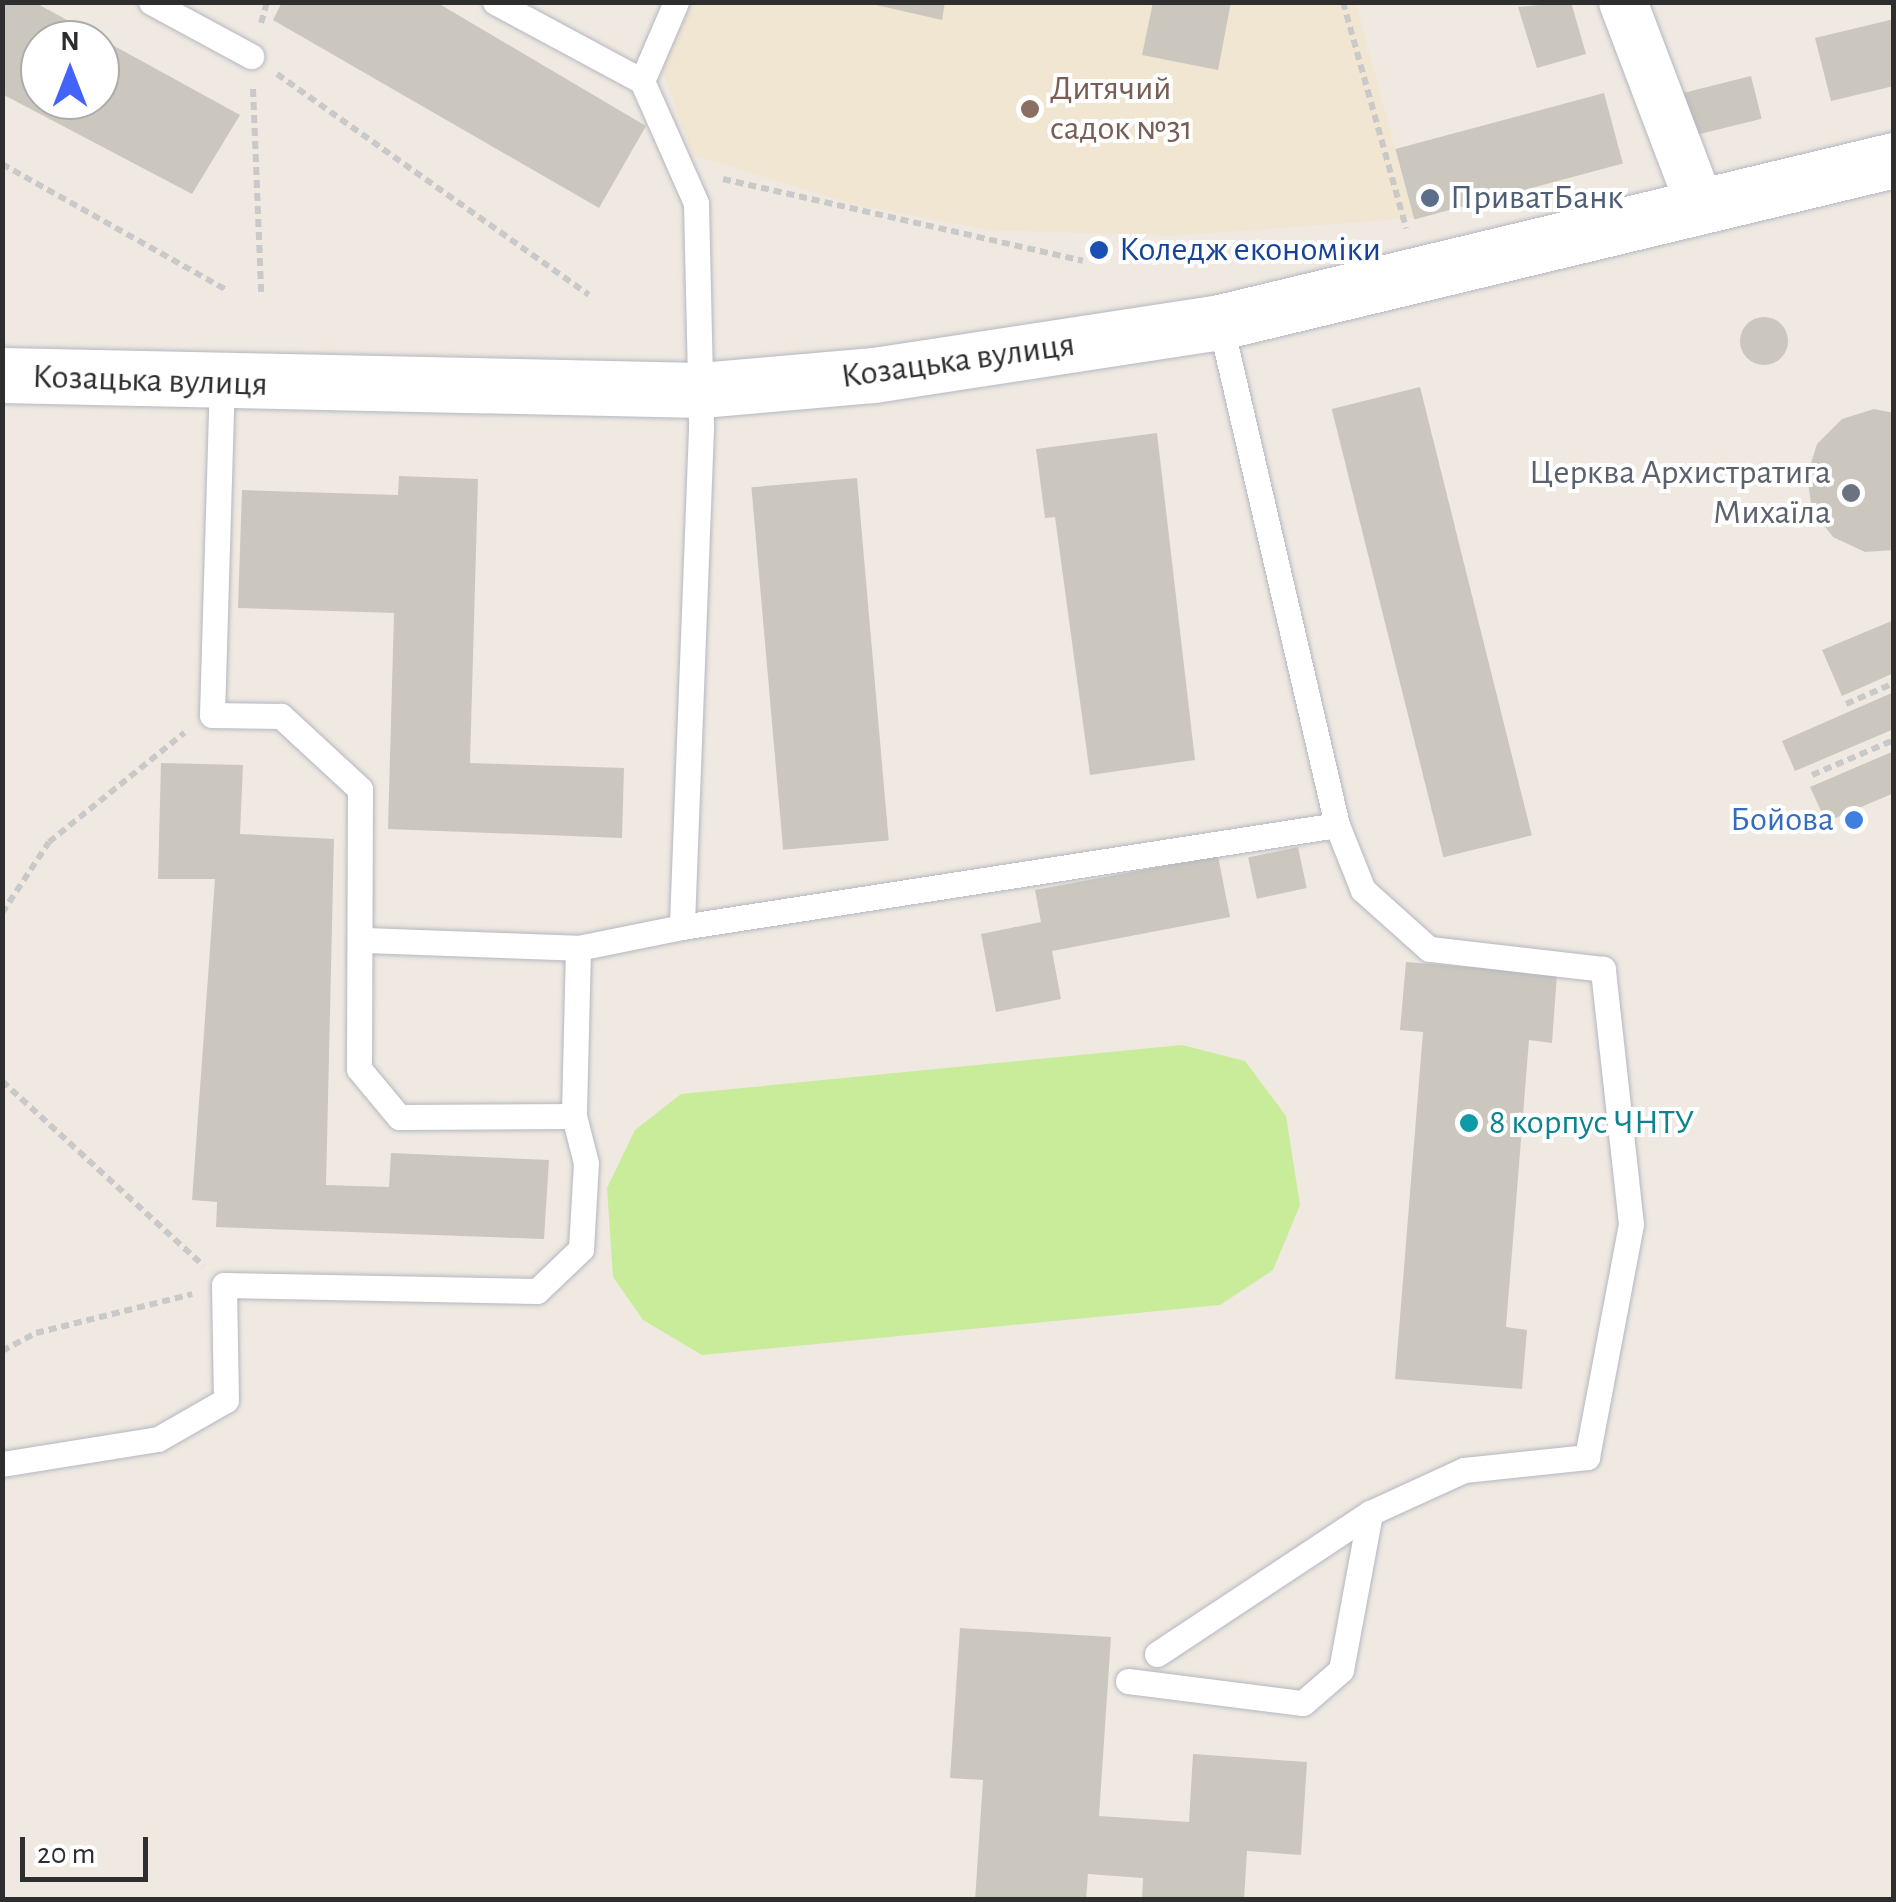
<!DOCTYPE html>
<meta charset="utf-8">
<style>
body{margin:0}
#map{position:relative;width:1896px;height:1902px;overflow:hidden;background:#efe9e1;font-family:"Alegreya Sans",sans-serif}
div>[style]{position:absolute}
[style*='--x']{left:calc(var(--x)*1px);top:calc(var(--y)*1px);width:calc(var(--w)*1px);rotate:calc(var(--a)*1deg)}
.education>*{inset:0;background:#f0e6d1}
.pitch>*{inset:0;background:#c9ec9a}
.building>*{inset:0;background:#cbc7bf;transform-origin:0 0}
.round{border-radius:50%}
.path>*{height:6px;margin-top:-3px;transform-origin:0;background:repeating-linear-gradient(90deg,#c9c9c9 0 8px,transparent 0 13px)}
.roads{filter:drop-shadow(0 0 2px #b4b7c1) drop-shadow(0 0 2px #b4b7c1)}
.lane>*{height:25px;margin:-12.5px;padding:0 12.5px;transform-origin:12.5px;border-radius:12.5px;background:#fff}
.street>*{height:48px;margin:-24px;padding:0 24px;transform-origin:24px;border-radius:24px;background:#fff}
.secondary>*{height:55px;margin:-27.5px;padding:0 27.5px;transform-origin:27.5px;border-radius:27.5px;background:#fff}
.dots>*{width:28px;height:28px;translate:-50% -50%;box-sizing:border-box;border:5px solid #fff;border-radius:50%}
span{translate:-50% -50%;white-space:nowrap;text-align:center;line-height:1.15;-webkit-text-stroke:8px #fff;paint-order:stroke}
.education-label{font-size:35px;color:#785e54}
.left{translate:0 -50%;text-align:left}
.service-label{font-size:35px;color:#4e5e75}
.transit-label{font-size:35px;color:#164399}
.street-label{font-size:35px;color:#2e2e2e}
.worship-label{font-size:35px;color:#5b616d}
.right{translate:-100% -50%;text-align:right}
.shop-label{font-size:35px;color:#366cbe}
.culture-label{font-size:35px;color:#0d838f}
.frame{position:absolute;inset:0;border:5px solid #2e2e2e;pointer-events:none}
.north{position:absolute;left:20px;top:20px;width:100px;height:100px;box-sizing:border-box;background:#fff;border:2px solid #ababab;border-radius:50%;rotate:0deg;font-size:28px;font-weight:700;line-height:40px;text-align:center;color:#2e2e2e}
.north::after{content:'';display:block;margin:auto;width:35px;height:45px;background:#4264fb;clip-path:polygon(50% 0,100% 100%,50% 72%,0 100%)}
.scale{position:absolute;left:20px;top:1837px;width:128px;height:45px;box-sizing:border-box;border:5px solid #2e2e2e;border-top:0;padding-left:12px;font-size:30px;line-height:35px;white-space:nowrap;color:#2e2e2e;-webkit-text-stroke:8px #fff;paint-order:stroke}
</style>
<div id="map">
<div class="education">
<div style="clip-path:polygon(692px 3px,1356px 3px,1413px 218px,1171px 236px,991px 230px,856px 205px,693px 155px,662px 69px)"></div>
</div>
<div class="pitch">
<div style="clip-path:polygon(1182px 1045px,1245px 1061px,1286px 1116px,1300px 1205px,1273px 1270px,1220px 1305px,702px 1355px,643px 1320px,613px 1277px,607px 1188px,635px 1130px,681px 1094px)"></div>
</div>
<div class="building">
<div style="clip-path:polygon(282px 2px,436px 2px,646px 126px,599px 208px,273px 20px)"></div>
<div style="clip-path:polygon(863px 2px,945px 2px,942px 20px)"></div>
<div style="clip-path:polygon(1153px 2px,1231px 2px,1218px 70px,1142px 55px)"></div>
<div style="clip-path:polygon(1571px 2px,1586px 54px,1537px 68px,1518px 7px)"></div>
<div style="clip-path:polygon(evenodd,2px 3px,36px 3px,240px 115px,192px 194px,2px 94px,2px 3px,40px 40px,100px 40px,100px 100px,40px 100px,40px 40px)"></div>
<div style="clip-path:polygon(1894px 19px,1894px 86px,1831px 101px,1815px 38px)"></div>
<div style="left:1751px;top:76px;width:44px;height:77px;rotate:76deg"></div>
<div style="left:1604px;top:93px;width:73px;height:216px;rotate:75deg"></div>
<div class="round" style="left:1740px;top:317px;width:48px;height:48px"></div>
<div style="left:1420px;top:387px;width:462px;height:91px;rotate:76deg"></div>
<div style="clip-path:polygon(1874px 409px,1894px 413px,1894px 550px,1865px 552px,1833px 537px,1812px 510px,1807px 476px,1817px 444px,1842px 419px)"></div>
<div style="clip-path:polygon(1157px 433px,1195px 760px,1090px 775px,1055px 517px,1045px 518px,1036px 449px)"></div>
<div style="clip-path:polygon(399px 476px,478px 479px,470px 763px,624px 768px,622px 838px,388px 829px,394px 613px,238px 608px,242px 490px,398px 495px)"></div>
<div style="left:857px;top:478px;width:364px;height:106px;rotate:85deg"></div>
<div style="clip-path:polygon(1894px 620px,1894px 673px,1842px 696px,1822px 650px)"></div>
<div style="clip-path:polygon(1894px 692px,1894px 729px,1795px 771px,1782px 741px)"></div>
<div style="clip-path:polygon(1894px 751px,1894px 793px,1826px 822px,1810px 787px)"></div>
<div style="clip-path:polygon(161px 763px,243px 765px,240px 834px,334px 839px,326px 1185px,389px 1187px,391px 1153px,549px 1160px,544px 1239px,216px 1227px,217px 1202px,192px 1200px,215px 879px,158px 879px)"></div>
<div style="left:1298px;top:847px;width:42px;height:51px;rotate:78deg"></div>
<div style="clip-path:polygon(1218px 856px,1230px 917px,1052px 951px,1061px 999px,996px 1012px,981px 934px,1041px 922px,1035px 890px)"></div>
<div style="clip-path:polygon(1406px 962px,1557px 974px,1552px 1043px,1529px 1040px,1506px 1327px,1527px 1330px,1522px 1389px,1395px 1379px,1423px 1032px,1400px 1030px)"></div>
<div style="clip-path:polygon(960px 1628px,1111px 1637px,1099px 1816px,1189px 1822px,1193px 1754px,1307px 1762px,1301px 1855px,1247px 1851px,1244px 1900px,1142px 1900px,1143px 1878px,1088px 1874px,1086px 1900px,975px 1900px,983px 1780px,950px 1778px)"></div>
</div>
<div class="path">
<div style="--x:1343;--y:2;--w:235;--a:74.4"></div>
<div style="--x:261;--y:23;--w:22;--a:-74"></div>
<div style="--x:277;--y:74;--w:382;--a:35.3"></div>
<div style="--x:253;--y:89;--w:203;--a:87.7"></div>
<div style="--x:2;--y:164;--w:259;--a:29.3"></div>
<div style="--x:723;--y:179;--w:369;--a:12.8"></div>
<div style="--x:1846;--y:704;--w:52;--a:-23.6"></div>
<div style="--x:1812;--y:775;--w:89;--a:-23.1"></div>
<div style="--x:2;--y:913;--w:85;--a:-56.5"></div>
<div style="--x:49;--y:842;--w:174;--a:-38.9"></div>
<div style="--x:2;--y:1081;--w:273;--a:42.5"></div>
<div style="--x:2;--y:1351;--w:38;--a:-28"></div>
<div style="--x:36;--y:1333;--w:161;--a:-14"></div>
</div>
<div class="roads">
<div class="lane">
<div style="--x:151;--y:2;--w:114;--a:28.4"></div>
<div style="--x:495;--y:2;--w:167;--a:28.3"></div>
<div style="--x:642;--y:81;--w:133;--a:66.1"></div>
<div style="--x:696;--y:203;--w:226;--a:88.7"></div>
<div style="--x:701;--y:429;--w:498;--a:92.2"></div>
<div style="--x:682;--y:927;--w:106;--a:168.6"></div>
<div style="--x:578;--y:948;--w:168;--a:91.4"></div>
<div style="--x:642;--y:81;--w:86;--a:-66.7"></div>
<div style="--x:682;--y:927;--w:663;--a:-8.85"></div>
<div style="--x:364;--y:940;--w:214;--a:2.1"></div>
<div style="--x:2;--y:1464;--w:158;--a:-9.1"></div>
<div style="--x:158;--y:1439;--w:78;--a:-29.8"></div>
<div style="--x:226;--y:1400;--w:115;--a:-91"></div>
<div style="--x:224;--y:1285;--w:313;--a:1.1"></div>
<div style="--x:537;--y:1291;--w:61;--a:-43.7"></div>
<div style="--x:581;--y:1249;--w:86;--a:-86.7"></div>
<div style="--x:586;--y:1163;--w:49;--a:-104.3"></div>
<div style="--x:574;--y:1116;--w:175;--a:179.7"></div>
<div style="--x:399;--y:1117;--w:62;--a:-129.8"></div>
<div style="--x:359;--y:1069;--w:280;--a:-89.8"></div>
<div style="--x:360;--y:789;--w:108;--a:-137.3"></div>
<div style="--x:281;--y:716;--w:69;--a:-179.2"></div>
<div style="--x:212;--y:715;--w:330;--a:-88.3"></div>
<div style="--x:1157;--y:1654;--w:255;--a:-33.5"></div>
<div style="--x:1370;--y:1513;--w:103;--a:-24.6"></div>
<div style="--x:1464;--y:1470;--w:124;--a:-6"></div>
<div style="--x:1587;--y:1457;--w:237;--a:-79.3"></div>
<div style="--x:1631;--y:1224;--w:257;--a:-96.3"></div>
<div style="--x:1603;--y:969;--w:175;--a:-173.4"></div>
<div style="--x:1429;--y:949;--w:89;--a:-138.2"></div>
<div style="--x:1363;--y:890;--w:70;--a:-111.8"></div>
<div style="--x:1337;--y:825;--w:516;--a:-103.09"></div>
<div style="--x:1128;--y:1681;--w:176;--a:7.2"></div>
<div style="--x:1303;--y:1703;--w:50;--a:-41"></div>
<div style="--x:1341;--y:1670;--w:160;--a:-79.5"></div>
</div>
<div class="street">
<div style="--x:1623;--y:2;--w:219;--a:69.2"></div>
</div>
<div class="secondary">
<div style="--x:2;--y:375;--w:699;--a:1.23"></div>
<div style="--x:701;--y:390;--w:174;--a:-5"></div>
<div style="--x:874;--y:375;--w:350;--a:-8.7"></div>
<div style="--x:1220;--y:322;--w:693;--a:-13.52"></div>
</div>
</div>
<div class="dots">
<div style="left:1030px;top:109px;background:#8d6e63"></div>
<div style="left:1430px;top:198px;background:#5c6f8a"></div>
<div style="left:1099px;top:250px;background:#1a4fb4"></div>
<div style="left:1851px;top:493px;background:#6b7280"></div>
<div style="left:1854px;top:820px;background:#3f7fe0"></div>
<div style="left:1469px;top:1123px;background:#0f9aa8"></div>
</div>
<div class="education-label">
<span class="left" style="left:1050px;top:109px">Дитячий<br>садок №31</span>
</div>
<div class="service-label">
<span class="left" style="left:1450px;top:198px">ПриватБанк</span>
</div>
<div class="transit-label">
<span class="left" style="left:1119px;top:250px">Коледж економіки</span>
</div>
<div class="street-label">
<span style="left:958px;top:361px;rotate:-8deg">Козацька вулиця</span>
<span style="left:150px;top:381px;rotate:2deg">Козацька вулиця</span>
</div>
<div class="worship-label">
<span class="right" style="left:1831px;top:493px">Церква Архистратига<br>Михаїла</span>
</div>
<div class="shop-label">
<span class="right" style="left:1834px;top:820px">Бойова</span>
</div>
<div class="culture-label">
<span class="left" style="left:1489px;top:1123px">8 корпус ЧНТУ</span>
</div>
<div class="frame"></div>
<div class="north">N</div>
<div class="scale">20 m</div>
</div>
